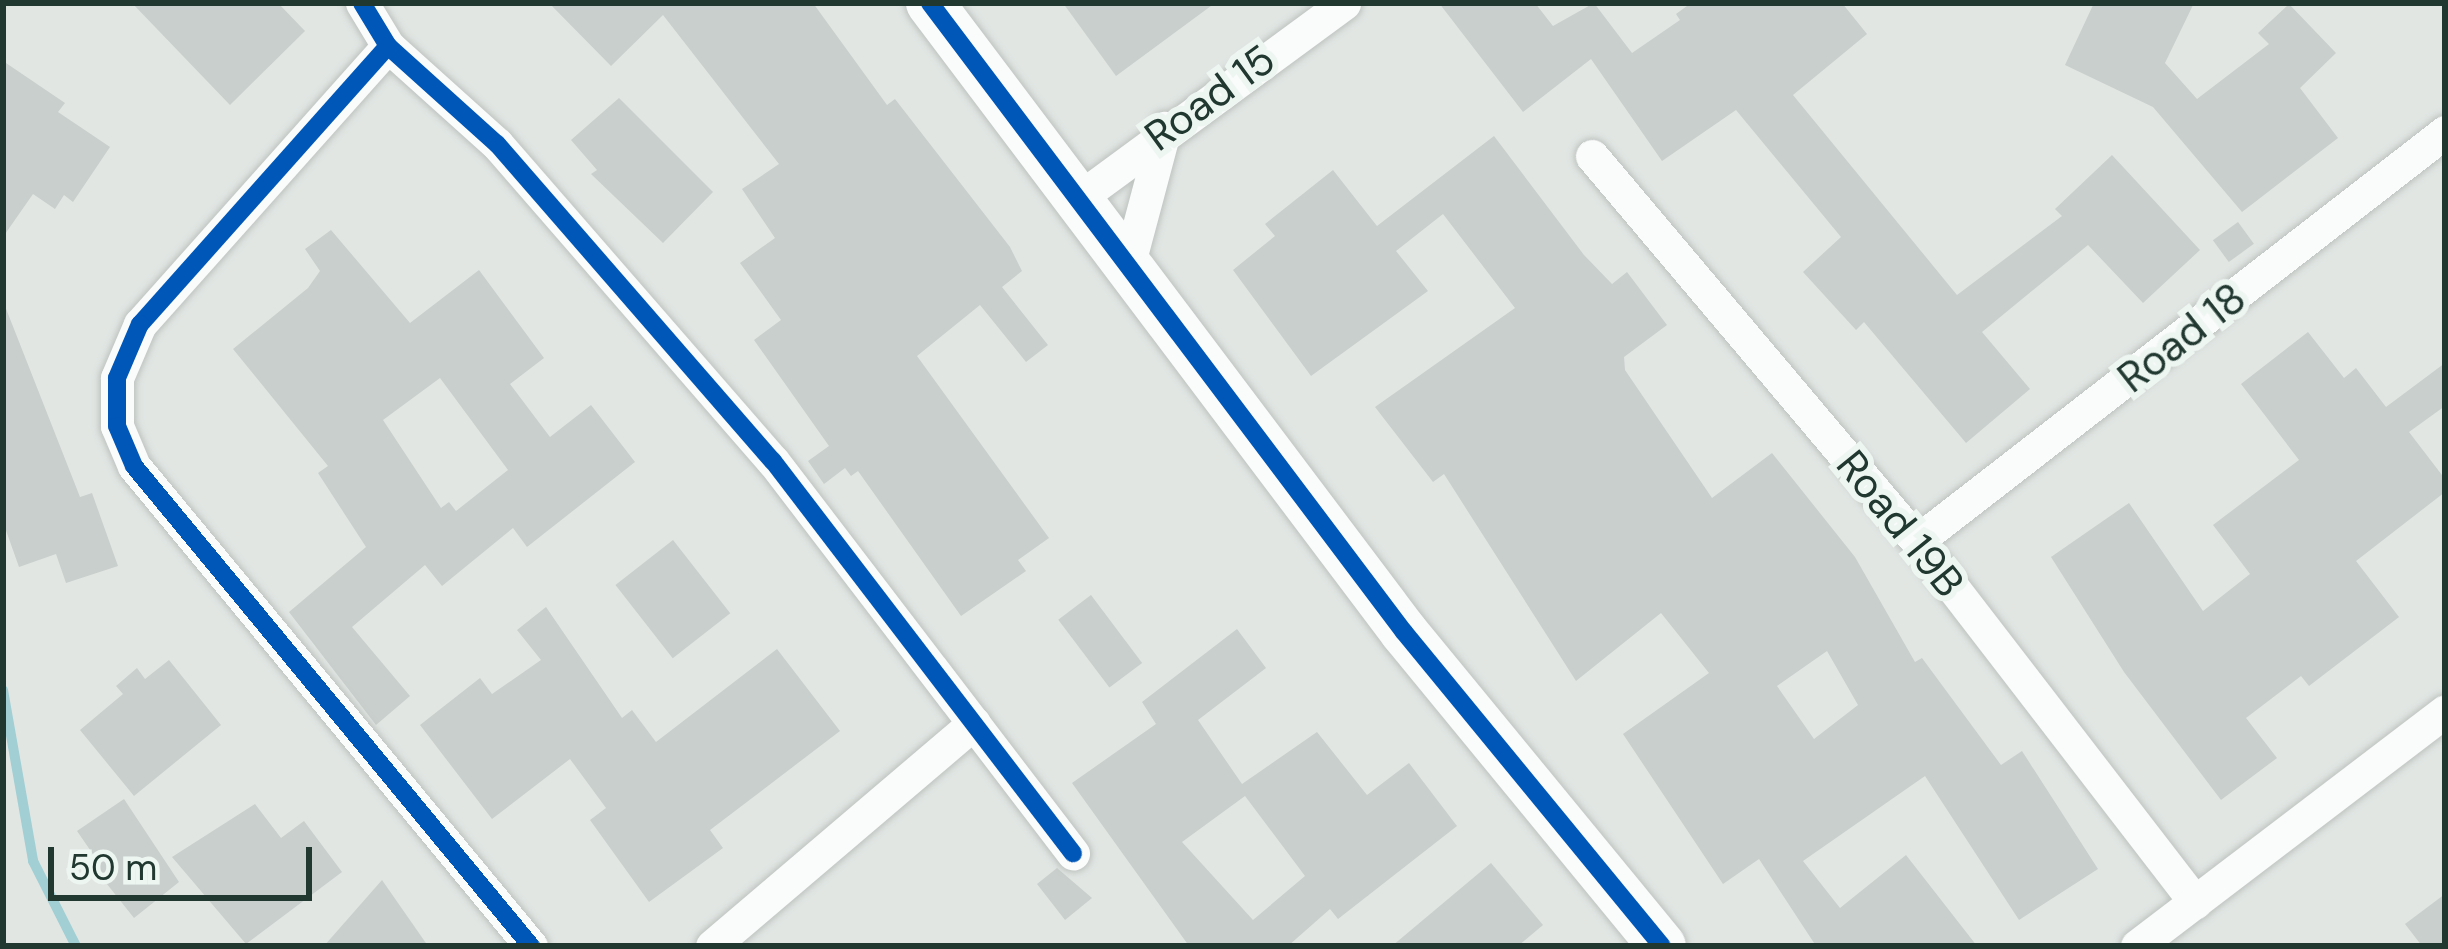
<!DOCTYPE html>
<style>
body{margin:0}
#map{position:relative;width:2448px;height:949px;overflow:hidden;background:#e1e6e3;font-family:"DM Sans",sans-serif}
div>[style]{position:absolute}
[style*='--x']{left:calc(var(--x)*1px);top:calc(var(--y)*1px);width:calc(var(--w)*1px);rotate:calc(var(--a)*1deg)}
.stream>*{height:10px;margin:-5px;padding:0 5px;transform-origin:5px;border-radius:5px;background:#a1cfd4}
.building>*{inset:0;background:#c9cfcc;transform-origin:0 0}
.roads{filter:drop-shadow(0 0 3px #bec3c0) drop-shadow(0 0 3px #bec3c0)}
.street>*{height:33px;margin:-16.5px;padding:0 16.5px;transform-origin:16.5px;border-radius:16.5px;background:#fafbfb}
.secondary>*{height:48px;margin:-24px;padding:0 24px;transform-origin:24px;border-radius:24px;background:#fafbfb}
.cycleway>*{height:18px;margin:-9px;padding:0 9px;transform-origin:9px;border-radius:9px;background:#0057b8}
span{translate:-50% -50%;white-space:nowrap;text-align:center;line-height:1.15;-webkit-text-stroke:12px #eef6f2;paint-order:stroke}
.street-label{font-size:42px;color:#203830}
.frame{position:absolute;inset:0;border:6px solid #203830;pointer-events:none}
.scale{position:absolute;left:48px;top:847px;width:264px;height:54px;box-sizing:border-box;border:6px solid #203830;border-top:0;padding-left:15px;font-size:36px;line-height:42px;white-space:nowrap;color:#203830;-webkit-text-stroke:9px #eef6f2;paint-order:stroke}
</style>
<div id="map">
<div class="stream">
<div style="--x:3;--y:690;--w:174;--a:80"></div>
<div style="--x:33;--y:861;--w:95;--a:63.2"></div>
</div>
<div class="building">
<div style="clip-path:polygon(132px 3px,278px 3px,305px 31px,230px 105px)"></div>
<div style="clip-path:polygon(549px 3px,813px 3px,887px 105px,895px 99px,1010px 247px,1022px 271px,1002px 287px,1048px 345px,1026px 362px,980px 305px,917px 356px,1049px 538px,1018px 560px,1026px 571px,961px 616px,858px 471px,851px 476px,845px 468px,824px 484px,808px 461px,829px 446px,754px 340px,781px 320px,740px 263px,775px 238px,742px 189px,779px 164px,663px 15px,611px 66px)"></div>
<div style="clip-path:polygon(1063px 3px,1215px 3px,1116px 76px)"></div>
<div style="clip-path:polygon(1439px 3px,1535px 3px,1553px 26px,1594px 3px,1632px 53px,1680px 20px,1676px 14px,1691px 3px,1842px 3px,1867px 34px,1793px 95px,1957px 295px,2062px 216px,2055px 209px,2112px 155px,2200px 250px,2143px 303px,2088px 245px,1982px 332px,2030px 389px,1966px 443px,1864px 322px,1856px 330px,1803px 272px,1841px 237px,1736px 110px,1662px 161px,1591px 59px,1523px 112px)"></div>
<div style="clip-path:polygon(2094px 3px,2194px 3px,2165px 63px,2197px 99px,2269px 44px,2258px 33px,2289px 4px,2336px 53px,2300px 88px,2338px 138px,2242px 212px,2153px 107px,2065px 65px)"></div>
<div style="clip-path:polygon(3px 61px,65px 103px,58px 112px,110px 147px,73px 202px,64px 195px,55px 209px,33px 194px,3px 237px)"></div>
<div style="clip-path:polygon(619px 98px,713px 192px,663px 243px,591px 174px,597px 170px,571px 140px)"></div>
<div style="clip-path:polygon(evenodd,1494px 136px,1584px 255px,1612px 284px,1627px 272px,1667px 325px,1624px 357px,1625px 370px,1712px 498px,1772px 453px,1855px 557px,1915px 662px,1922px 658px,2001px 765px,2022px 751px,2098px 869px,2019px 920px,1925px 776px,1803px 861px,1840px 908px,1906px 855px,1977px 946px,1816px 946px,1759px 859px,1723px 884px,1623px 734px,1709px 673px,1661px 613px,1576px 681px,1444px 474px,1433px 482px,1375px 407px,1515px 308px,1443px 214px,1396px 251px,1428px 291px,1311px 376px,1233px 270px,1275px 236px,1265px 224px,1333px 170px,1377px 226px,1494px 136px,1827px 651px,1858px 705px,1814px 739px,1777px 686px,1827px 651px)"></div>
<div style="left:2238px;top:222px;width:27px;height:31px;rotate:54deg"></div>
<div style="clip-path:polygon(evenodd,331px 230px,410px 323px,479px 270px,544px 358px,510px 384px,550px 437px,591px 405px,635px 462px,527px 547px,513px 528px,442px 586px,425px 565px,352px 627px,410px 696px,376px 725px,289px 612px,366px 547px,318px 473px,328px 466px,233px 349px,308px 288px,320px 271px,305px 249px,331px 230px,440px 378px,508px 470px,456px 511px,449px 502px,441px 508px,383px 420px,440px 378px)"></div>
<div style="clip-path:polygon(3px 301px,80px 497px,92px 493px,118px 566px,66px 583px,56px 554px,19px 567px,3px 522px)"></div>
<div style="clip-path:polygon(2308px 332px,2344px 378px,2356px 368px,2386px 407px,2445px 363px,2445px 406px,2409px 432px,2445px 479px,2445px 492px,2356px 561px,2399px 617px,2309px 686px,2301px 676px,2246px 718px,2277px 758px,2221px 800px,2124px 672px,2051px 557px,2129px 503px,2203px 611px,2250px 574px,2213px 525px,2299px 460px,2241px 384px)"></div>
<div style="left:673px;top:540px;width:93px;height:73px;rotate:52deg"></div>
<div style="left:1091px;top:595px;width:85px;height:41px;rotate:53deg"></div>
<div style="clip-path:polygon(546px 607px,622px 718px,632px 710px,656px 742px,777px 649px,840px 731px,710px 830px,723px 848px,649px 902px,590px 820px,606px 808px,570px 759px,492px 819px,420px 725px,480px 678px,492px 694px,541px 660px,517px 630px)"></div>
<div style="clip-path:polygon(evenodd,1237px 629px,1266px 668px,1198px 720px,1242px 784px,1317px 732px,1367px 795px,1409px 763px,1457px 826px,1338px 919px,1330px 909px,1288px 946px,1189px 946px,1072px 783px,1156px 724px,1142px 702px,1237px 629px,1245px 796px,1305px 876px,1253px 920px,1182px 842px,1245px 796px)"></div>
<div style="clip-path:polygon(169px 660px,221px 725px,134px 796px,80px 730px,123px 694px,116px 686px,137px 668px,145px 679px)"></div>
<div style="clip-path:polygon(124px 799px,179px 882px,134px 918px,91px 864px,97px 860px,77px 831px)"></div>
<div style="clip-path:polygon(255px 804px,281px 838px,304px 821px,342px 872px,246px 944px,172px 857px)"></div>
<div style="clip-path:polygon(1491px 863px,1543px 925px,1518px 946px,1392px 946px)"></div>
<div style="clip-path:polygon(1057px 868px,1092px 898px,1065px 920px,1037px 884px)"></div>
<div style="clip-path:polygon(382px 880px,428px 946px,324px 946px)"></div>
<div style="clip-path:polygon(2445px 894px,2445px 946px,2422px 946px,2405px 924px)"></div>
</div>
<div class="roads">
<div class="street">
<div style="--x:362;--y:3;--w:50;--a:58.8"></div>
<div style="--x:388;--y:46;--w:147;--a:42"></div>
<div style="--x:497;--y:144;--w:420;--a:49"></div>
<div style="--x:773;--y:461;--w:494;--a:52.6"></div>
<div style="--x:388;--y:46;--w:373;--a:131.7"></div>
<div style="--x:140;--y:324;--w:59;--a:113.1"></div>
<div style="--x:117;--y:378;--w:48;--a:90"></div>
<div style="--x:117;--y:426;--w:43;--a:67"></div>
<div style="--x:134;--y:466;--w:623;--a:50.41"></div>
<div style="--x:1592;--y:156;--w:504;--a:49.83"></div>
<div style="--x:1917;--y:541;--w:456;--a:52.4"></div>
<div style="--x:1079;--y:198;--w:329;--a:-36.3"></div>
<div style="--x:1129;--y:263;--w:140;--a:-75.1"></div>
<div style="--x:1917;--y:541;--w:668;--a:-37.76"></div>
<div style="--x:712;--y:946;--w:344;--a:-40.4"></div>
<div style="--x:2137;--y:946;--w:387;--a:-37.3"></div>
</div>
<div class="secondary">
<div style="--x:930;--y:3;--w:788;--a:53"></div>
<div style="--x:1404;--y:632;--w:406;--a:50.6"></div>
</div>
</div>
<div class="cycleway">
<div style="--x:362;--y:3;--w:50;--a:58.8"></div>
<div style="--x:388;--y:46;--w:147;--a:42"></div>
<div style="--x:497;--y:144;--w:420;--a:49"></div>
<div style="--x:773;--y:461;--w:494;--a:52.6"></div>
<div style="--x:930;--y:3;--w:788;--a:53"></div>
<div style="--x:1404;--y:632;--w:406;--a:50.6"></div>
<div style="--x:388;--y:46;--w:373;--a:131.7"></div>
<div style="--x:140;--y:324;--w:59;--a:113.1"></div>
<div style="--x:117;--y:378;--w:48;--a:90"></div>
<div style="--x:117;--y:426;--w:43;--a:67"></div>
<div style="--x:134;--y:466;--w:623;--a:50.41"></div>
</div>
<div class="street-label">
<span style="left:1210px;top:98px;rotate:-36deg">Road 15</span>
<span style="left:2182px;top:338px;rotate:-38deg">Road 18</span>
<span style="left:1900px;top:524px;rotate:51deg">Road 19B</span>
</div>
<div class="frame"></div>
<div class="scale">50 m</div>
</div>
